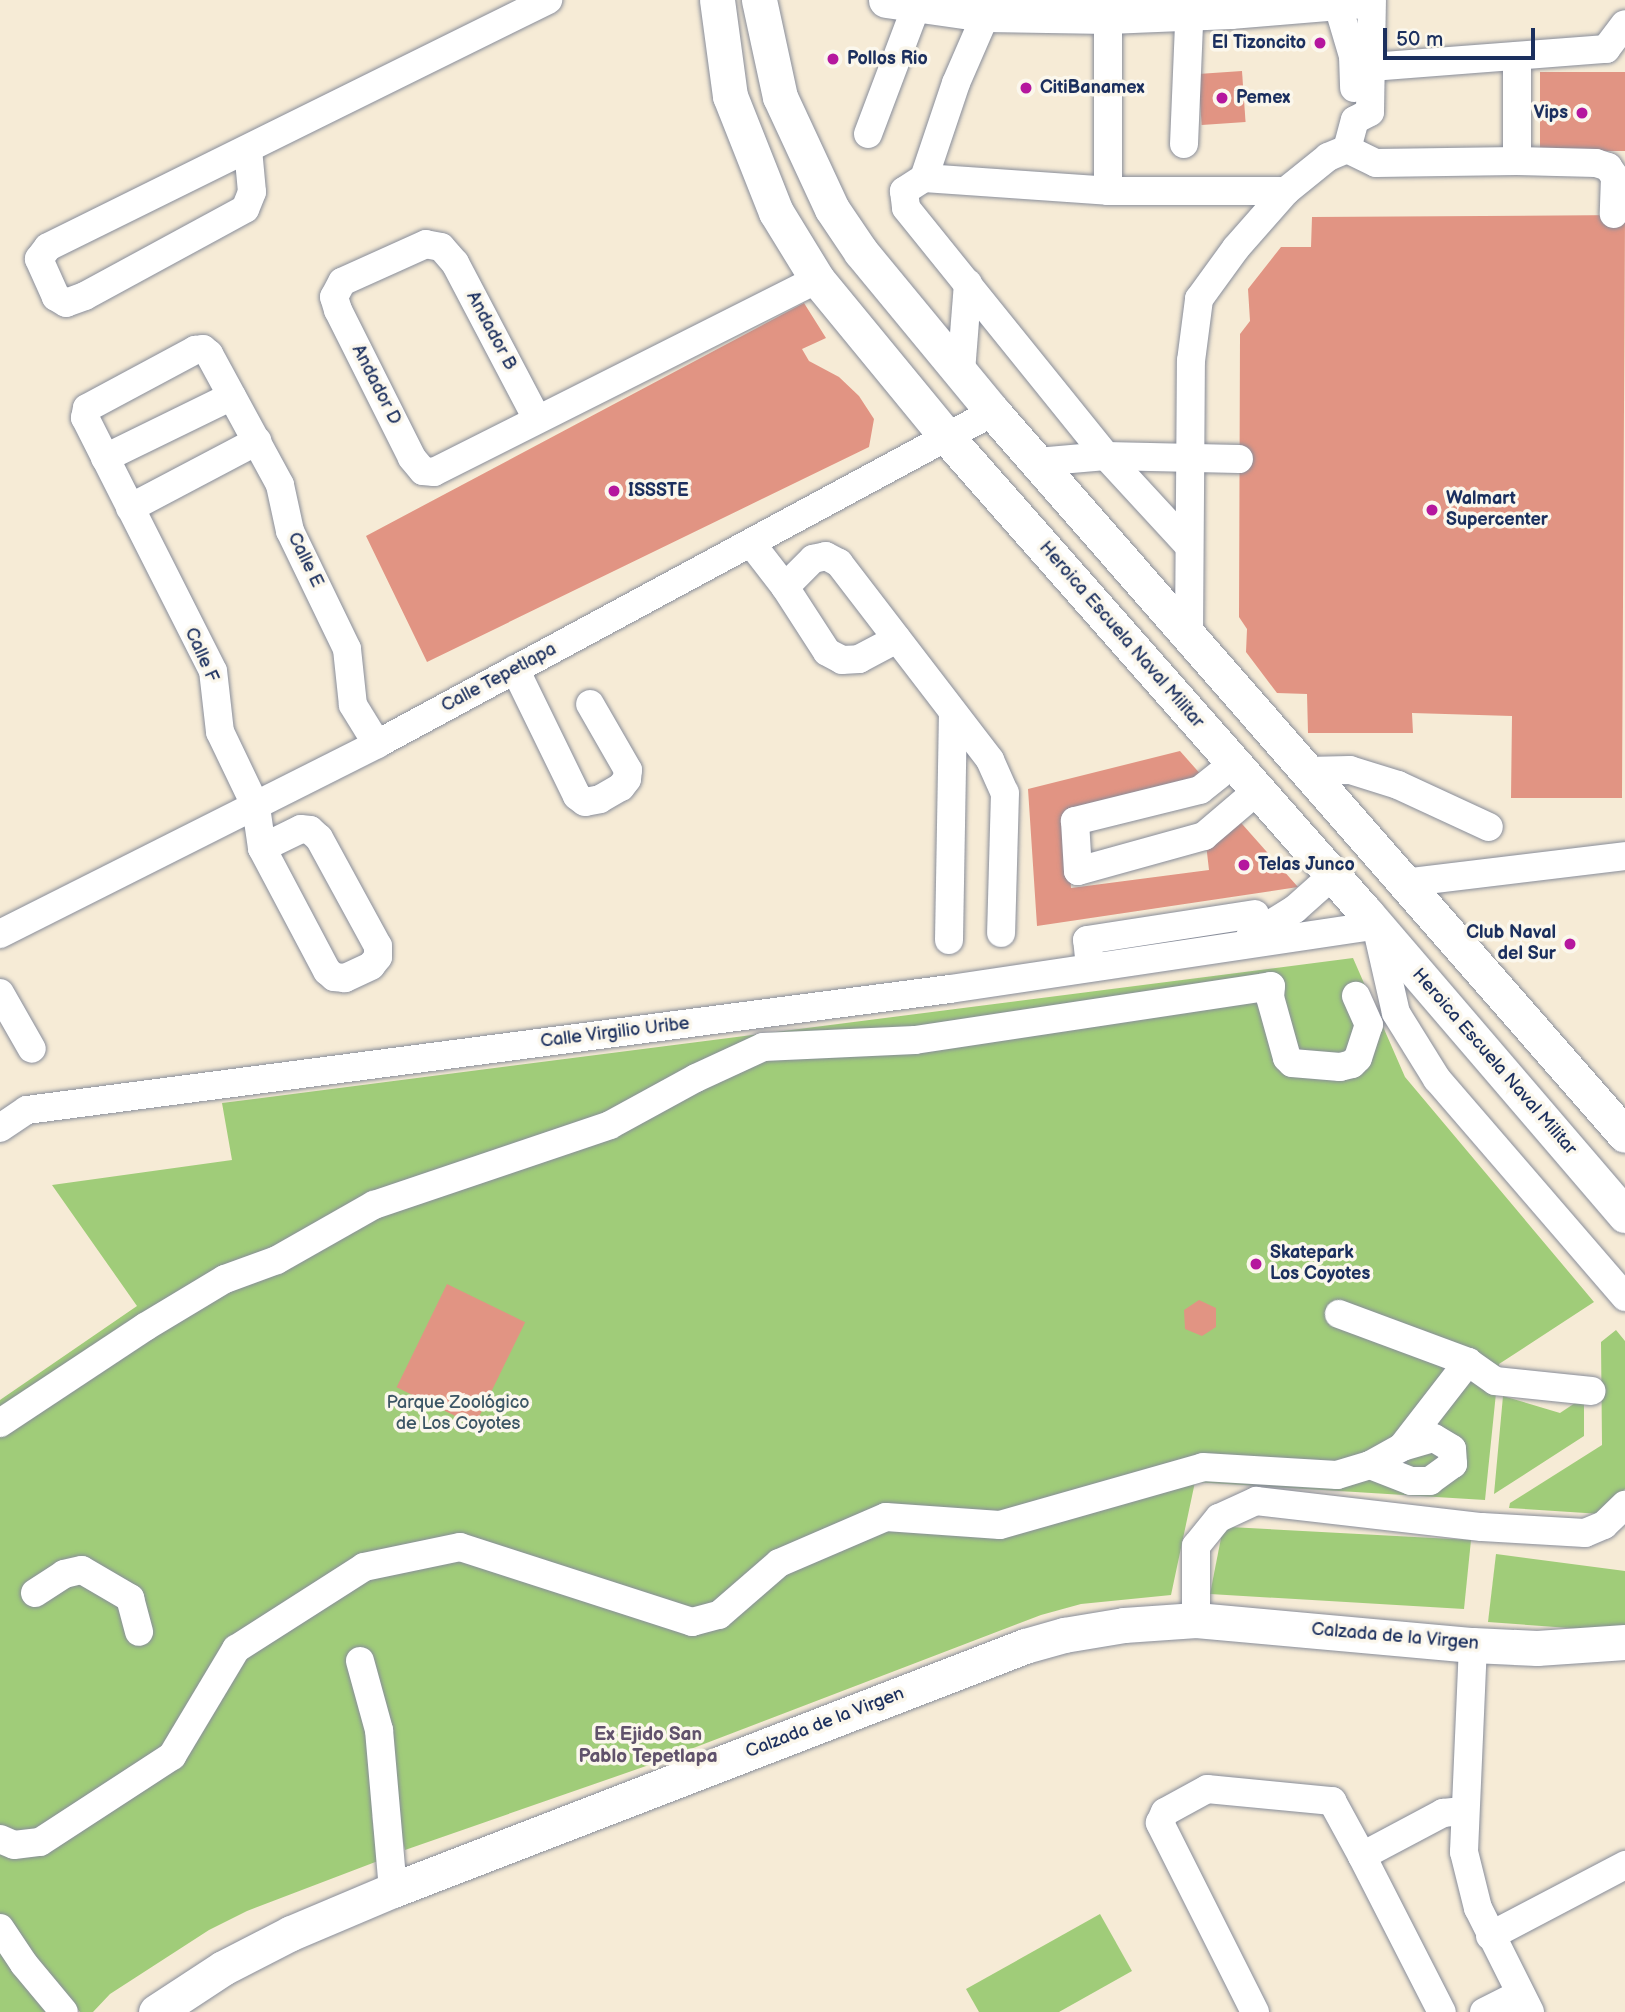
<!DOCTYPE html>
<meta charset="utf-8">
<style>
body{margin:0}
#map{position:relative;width:1625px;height:2012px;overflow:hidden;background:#f6ebd6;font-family:"Balsamiq Sans",sans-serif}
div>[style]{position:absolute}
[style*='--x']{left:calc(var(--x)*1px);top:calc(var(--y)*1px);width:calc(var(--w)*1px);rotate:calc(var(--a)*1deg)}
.green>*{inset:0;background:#a0cc79}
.building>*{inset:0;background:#e19483;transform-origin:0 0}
.roads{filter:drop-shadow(0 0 2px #888d9a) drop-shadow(0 0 2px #888d9a)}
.minor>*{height:28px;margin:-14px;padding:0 14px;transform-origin:14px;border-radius:14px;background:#fff}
.major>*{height:35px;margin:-17.5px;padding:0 17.5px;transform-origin:17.5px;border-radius:17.5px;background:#fff}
.dots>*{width:19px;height:19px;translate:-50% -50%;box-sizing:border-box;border:4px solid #fbf7ec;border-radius:50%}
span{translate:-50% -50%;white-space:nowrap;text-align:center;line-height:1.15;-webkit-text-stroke:7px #fbf7ec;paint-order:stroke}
.poi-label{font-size:18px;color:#1b2f5e;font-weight:700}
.right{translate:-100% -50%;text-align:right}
.left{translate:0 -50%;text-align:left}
.street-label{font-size:18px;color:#1b2f5e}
.park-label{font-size:18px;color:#3c5665}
.neighbourhood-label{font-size:19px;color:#60526b;font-weight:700}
.scale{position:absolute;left:1383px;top:28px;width:152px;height:32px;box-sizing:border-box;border:4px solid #1b2f5e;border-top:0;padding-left:9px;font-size:21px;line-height:24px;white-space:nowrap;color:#1b2f5e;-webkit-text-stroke:5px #fbf7ec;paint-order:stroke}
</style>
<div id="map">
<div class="green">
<div style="clip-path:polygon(1353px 958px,1405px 1077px,1594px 1302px,1499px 1364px,1485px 1500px,1195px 1482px,1171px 1595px,1081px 1604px,1041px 1615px,649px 1765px,405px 1850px,395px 1806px,372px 1816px,378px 1861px,247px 1911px,209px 1930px,110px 1994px,93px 2012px,80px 2012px,50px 1976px,53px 2012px,0 2012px,0 1400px,137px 1306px,52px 1185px,232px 1160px,222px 1103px)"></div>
<div style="clip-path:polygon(1616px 1330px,1625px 1341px,1625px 1489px,1601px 1514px,1509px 1508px,1510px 1503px,1602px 1445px,1601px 1342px)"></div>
<div style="clip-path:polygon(1503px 1396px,1560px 1413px,1584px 1397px,1584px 1436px,1494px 1494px)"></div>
<div style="clip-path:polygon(1230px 1527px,1471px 1540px,1464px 1609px,1210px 1594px,1222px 1533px)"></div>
<div style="clip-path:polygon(1496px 1554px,1625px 1571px,1625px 1632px,1488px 1622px)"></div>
<div style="clip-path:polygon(1100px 1914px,1132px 1971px,1059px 2012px,979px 2012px,966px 1989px)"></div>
</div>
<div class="building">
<div style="left:1242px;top:71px;width:51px;height:44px;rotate:86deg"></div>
<div style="left:1625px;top:72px;width:79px;height:85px;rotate:90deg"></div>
<div style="clip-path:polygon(1625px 215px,1622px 798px,1511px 798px,1512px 716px,1412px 713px,1413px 733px,1308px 733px,1307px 694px,1277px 693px,1246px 652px,1247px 629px,1239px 617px,1240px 334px,1250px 321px,1248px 289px,1281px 247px,1311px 247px,1312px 217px)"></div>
<div style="clip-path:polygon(804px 303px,826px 338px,802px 349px,809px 361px,839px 377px,859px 396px,874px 419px,869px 447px,427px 662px,366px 536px)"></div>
<div style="clip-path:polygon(1180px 751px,1203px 777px,1065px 810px,1071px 888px,1209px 870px,1206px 844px,1235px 816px,1298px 887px,1037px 926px,1028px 789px)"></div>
<div style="left:447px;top:1284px;width:87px;height:115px;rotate:26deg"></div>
<div style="clip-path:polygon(1199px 1300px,1216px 1308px,1216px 1327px,1202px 1336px,1185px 1329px,1184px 1310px)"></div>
</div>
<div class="roads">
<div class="minor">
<div style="--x:1337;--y:2;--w:56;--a:73.5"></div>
<div style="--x:1353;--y:56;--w:32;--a:88"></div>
<div style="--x:986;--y:14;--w:75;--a:113.5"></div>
<div style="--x:956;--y:83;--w:100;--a:108.6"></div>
<div style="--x:924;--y:178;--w:24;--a:147"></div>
<div style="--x:904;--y:191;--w:17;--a:83"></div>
<div style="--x:906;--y:208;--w:319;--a:51.1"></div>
<div style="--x:1106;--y:456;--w:121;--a:47.3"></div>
<div style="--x:1108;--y:16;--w:175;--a:90"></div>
<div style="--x:1371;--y:67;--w:236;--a:-4.4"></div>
<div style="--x:1606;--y:49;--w:31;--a:-53"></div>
<div style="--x:868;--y:134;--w:136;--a:-69.3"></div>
<div style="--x:1184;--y:144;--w:144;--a:-87.6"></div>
<div style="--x:248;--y:149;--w:43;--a:84.7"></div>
<div style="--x:252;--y:192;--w:18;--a:112"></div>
<div style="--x:245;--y:209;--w:182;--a:151.5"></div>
<div style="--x:85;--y:296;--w:20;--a:160"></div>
<div style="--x:66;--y:303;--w:12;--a:-149"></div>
<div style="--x:56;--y:297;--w:42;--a:-114.1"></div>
<div style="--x:39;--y:259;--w:15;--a:-53"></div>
<div style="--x:48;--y:247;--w:558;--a:-26.29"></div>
<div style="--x:1347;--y:149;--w:32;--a:26"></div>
<div style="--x:1376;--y:163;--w:141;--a:-0.8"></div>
<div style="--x:1517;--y:161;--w:79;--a:1.5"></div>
<div style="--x:1596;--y:163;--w:13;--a:18"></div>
<div style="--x:1608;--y:167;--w:12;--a:55"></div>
<div style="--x:1615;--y:177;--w:37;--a:92"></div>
<div style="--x:1517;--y:161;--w:105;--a:-90"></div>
<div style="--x:924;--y:178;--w:184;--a:4"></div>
<div style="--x:1108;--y:191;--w:178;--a:0"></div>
<div style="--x:961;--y:372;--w:89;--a:-85.5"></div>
<div style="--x:537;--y:419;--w:176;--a:-117.7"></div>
<div style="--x:455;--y:263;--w:21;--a:-131"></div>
<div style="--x:441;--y:247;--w:15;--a:-169"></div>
<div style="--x:426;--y:244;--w:92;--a:155.7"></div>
<div style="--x:342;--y:282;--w:17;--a:118"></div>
<div style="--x:334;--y:297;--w:14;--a:73"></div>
<div style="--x:338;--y:310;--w:165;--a:63.4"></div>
<div style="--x:412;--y:458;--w:17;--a:50"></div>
<div style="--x:423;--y:471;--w:11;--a:5"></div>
<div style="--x:434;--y:472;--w:429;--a:-26.7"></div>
<div style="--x:105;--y:458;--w:141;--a:-26"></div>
<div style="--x:1037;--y:462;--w:69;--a:-5"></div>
<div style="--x:1106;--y:456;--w:133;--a:1.3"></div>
<div style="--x:130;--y:508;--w:144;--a:-27.8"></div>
<div style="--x:751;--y:543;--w:56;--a:52.3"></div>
<div style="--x:785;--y:587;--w:77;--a:57.1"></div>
<div style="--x:827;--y:652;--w:17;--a:28"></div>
<div style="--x:842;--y:660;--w:17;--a:-3"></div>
<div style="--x:859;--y:659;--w:43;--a:-27.8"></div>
<div style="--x:785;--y:587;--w:40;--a:-45"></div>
<div style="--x:813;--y:559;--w:13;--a:-13"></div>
<div style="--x:826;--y:556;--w:15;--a:28"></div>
<div style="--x:839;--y:563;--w:248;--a:52.5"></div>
<div style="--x:990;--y:760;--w:36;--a:66"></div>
<div style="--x:1005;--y:793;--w:140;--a:91.6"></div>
<div style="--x:1189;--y:637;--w:276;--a:-89.6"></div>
<div style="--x:1191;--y:361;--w:63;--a:-82.6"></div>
<div style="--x:1199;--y:299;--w:63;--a:-54"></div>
<div style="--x:1236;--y:248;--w:76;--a:-48.7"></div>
<div style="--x:1286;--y:191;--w:54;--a:-39"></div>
<div style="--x:1328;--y:157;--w:21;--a:-23"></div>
<div style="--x:1347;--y:149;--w:30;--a:-75"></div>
<div style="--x:1355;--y:120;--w:17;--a:-28"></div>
<div style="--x:1370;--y:112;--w:112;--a:-89"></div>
<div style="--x:515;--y:669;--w:141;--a:64"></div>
<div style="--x:577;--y:796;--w:10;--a:37"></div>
<div style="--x:585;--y:802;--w:15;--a:-11"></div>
<div style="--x:600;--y:799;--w:24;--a:-30"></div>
<div style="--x:621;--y:787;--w:10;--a:-53"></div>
<div style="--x:627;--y:779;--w:9;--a:-84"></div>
<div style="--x:628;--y:770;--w:76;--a:-119.9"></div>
<div style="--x:1234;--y:763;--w:43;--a:141.5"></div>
<div style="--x:1200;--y:790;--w:129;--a:166.1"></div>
<div style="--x:1075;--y:821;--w:50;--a:86.6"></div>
<div style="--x:1078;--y:871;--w:131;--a:-15.5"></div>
<div style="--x:1204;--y:836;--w:71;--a:-40.4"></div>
<div style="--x:1306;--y:771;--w:44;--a:-1.3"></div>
<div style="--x:1350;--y:770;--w:50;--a:17.4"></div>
<div style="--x:1398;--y:785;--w:100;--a:24.8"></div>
<div style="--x:262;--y:848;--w:43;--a:-26"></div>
<div style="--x:301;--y:829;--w:9;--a:6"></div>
<div style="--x:310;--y:830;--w:12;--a:42"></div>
<div style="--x:319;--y:838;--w:123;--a:61.4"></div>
<div style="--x:378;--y:946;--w:11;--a:90"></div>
<div style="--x:378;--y:957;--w:11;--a:128"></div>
<div style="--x:371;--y:966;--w:29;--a:155"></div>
<div style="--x:345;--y:978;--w:11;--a:-175"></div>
<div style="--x:334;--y:977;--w:9;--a:-139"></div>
<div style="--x:327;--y:971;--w:139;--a:-117.9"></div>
<div style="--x:262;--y:848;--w:41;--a:-98.3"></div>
<div style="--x:256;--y:807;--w:83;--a:-115.6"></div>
<div style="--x:220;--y:732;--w:61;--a:-96.5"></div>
<div style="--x:213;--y:671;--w:284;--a:-116.8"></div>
<div style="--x:85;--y:418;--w:10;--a:-79"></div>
<div style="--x:87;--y:408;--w:123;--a:-28.2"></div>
<div style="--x:195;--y:350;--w:8;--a:-7"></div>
<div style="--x:203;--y:349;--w:8;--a:40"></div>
<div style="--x:209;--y:354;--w:149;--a:61.5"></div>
<div style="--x:280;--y:485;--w:47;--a:77.7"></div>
<div style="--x:290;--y:531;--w:131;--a:64.2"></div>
<div style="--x:347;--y:649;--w:56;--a:83.9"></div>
<div style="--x:353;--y:705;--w:46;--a:58.4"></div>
<div style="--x:1403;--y:883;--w:224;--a:-6.9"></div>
<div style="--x:0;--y:934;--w:422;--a:-26.7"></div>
<div style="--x:377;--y:744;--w:700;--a:-28.32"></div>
<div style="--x:1250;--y:937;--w:53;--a:-31.9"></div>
<div style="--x:1295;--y:909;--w:51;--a:-41.8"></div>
<div style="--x:949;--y:940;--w:224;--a:-89"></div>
<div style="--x:1090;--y:967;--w:27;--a:-96"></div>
<div style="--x:1087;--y:940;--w:170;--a:-8.8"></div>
<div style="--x:0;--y:993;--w:64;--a:60.3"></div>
<div style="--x:0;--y:1128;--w:32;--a:-34"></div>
<div style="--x:27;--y:1110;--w:931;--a:-7.47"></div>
<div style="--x:950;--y:989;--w:431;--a:-8.5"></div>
<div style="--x:1376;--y:925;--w:90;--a:77.2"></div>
<div style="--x:1396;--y:1013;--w:78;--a:58.2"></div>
<div style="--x:1437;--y:1079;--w:288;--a:49.2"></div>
<div style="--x:1339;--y:1314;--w:138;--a:20.4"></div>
<div style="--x:0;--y:1423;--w:174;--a:-33.5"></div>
<div style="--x:145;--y:1327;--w:93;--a:-31"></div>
<div style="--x:225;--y:1279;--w:55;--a:-20.1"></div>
<div style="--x:277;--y:1260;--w:112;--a:-29.6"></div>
<div style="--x:374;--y:1205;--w:249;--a:-18.7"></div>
<div style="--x:610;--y:1125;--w:98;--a:-28.7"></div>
<div style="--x:696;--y:1078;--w:74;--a:-24.8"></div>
<div style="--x:763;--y:1047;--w:152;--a:-2.6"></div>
<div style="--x:915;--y:1040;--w:360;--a:-8.6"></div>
<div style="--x:1271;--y:986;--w:11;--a:95"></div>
<div style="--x:1270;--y:997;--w:63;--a:74.4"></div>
<div style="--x:1287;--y:1058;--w:7;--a:45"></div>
<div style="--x:1292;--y:1063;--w:48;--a:4.8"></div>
<div style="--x:1340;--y:1067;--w:12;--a:-14"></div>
<div style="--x:1352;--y:1064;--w:8;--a:-45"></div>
<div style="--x:1358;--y:1058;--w:35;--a:-72"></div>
<div style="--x:1369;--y:1025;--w:32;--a:-114"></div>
<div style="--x:1402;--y:1447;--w:33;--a:-16"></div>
<div style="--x:1434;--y:1438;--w:21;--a:31"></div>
<div style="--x:1452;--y:1449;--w:15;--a:86"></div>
<div style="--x:1453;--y:1464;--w:29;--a:144"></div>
<div style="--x:1430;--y:1481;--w:19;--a:180"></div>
<div style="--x:1411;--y:1481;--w:44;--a:-158.7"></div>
<div style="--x:1370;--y:1465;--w:37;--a:-29"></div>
<div style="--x:1402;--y:1447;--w:108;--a:-52.2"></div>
<div style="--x:1468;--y:1362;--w:33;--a:35"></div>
<div style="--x:1495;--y:1381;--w:97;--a:5.9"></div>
<div style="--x:35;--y:1593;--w:35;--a:-33"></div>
<div style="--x:64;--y:1574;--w:18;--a:-13"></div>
<div style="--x:82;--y:1570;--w:56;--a:30.3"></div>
<div style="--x:130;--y:1598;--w:35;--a:75"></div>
<div style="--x:1196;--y:1620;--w:74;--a:-90"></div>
<div style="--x:1196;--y:1546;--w:36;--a:-51"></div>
<div style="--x:1219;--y:1518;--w:41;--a:-24.7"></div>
<div style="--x:1256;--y:1501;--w:227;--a:6.6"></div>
<div style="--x:1482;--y:1527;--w:103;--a:3.3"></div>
<div style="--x:1585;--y:1533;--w:21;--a:-23"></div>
<div style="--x:1604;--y:1525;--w:29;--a:-44"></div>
<div style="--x:1473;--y:1645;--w:207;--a:92.5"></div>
<div style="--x:1464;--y:1852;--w:58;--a:76"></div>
<div style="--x:1478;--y:1908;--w:116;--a:63.4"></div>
<div style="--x:360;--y:1661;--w:72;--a:74.6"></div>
<div style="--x:379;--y:1730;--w:161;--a:85"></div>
<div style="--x:0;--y:1839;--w:15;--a:23"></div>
<div style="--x:14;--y:1845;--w:26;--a:-7"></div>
<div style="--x:40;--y:1842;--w:158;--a:-33.1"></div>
<div style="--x:172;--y:1756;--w:125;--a:-59.1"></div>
<div style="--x:236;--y:1649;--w:152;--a:-32.6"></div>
<div style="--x:364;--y:1567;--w:98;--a:-11.8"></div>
<div style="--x:460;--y:1547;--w:244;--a:17.9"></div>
<div style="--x:692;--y:1622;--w:28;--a:-15"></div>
<div style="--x:719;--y:1615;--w:79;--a:-40.9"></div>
<div style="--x:779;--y:1563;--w:116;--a:-23.3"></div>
<div style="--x:886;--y:1517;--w:114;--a:4"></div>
<div style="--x:1000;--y:1525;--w:211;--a:-15.9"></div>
<div style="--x:1203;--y:1467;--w:134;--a:3.4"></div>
<div style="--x:1337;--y:1475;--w:34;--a:-17"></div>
<div style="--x:1362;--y:1856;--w:175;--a:62.9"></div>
<div style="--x:0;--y:1928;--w:43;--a:56.3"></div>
<div style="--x:24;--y:1964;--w:62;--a:50.2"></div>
<div style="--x:1490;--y:1936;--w:153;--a:-27.7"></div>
<div style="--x:1255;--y:2012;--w:212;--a:-116.7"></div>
<div style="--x:1160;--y:1823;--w:12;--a:-66"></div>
<div style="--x:1165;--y:1812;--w:48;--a:-28.7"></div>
<div style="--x:1207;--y:1789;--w:126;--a:5.5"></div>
<div style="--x:1332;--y:1801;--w:63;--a:61.4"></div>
<div style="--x:1362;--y:1856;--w:92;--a:-28"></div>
<div style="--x:1443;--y:1813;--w:20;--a:-6"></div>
<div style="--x:1484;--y:2012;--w:40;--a:-26.6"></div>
</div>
<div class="major">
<div style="--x:717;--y:0;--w:97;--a:82.3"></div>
<div style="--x:730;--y:96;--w:125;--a:68.4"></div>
<div style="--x:776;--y:212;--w:79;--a:58.5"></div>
<div style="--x:817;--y:279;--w:203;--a:50.6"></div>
<div style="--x:946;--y:436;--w:636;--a:48.64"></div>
<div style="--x:1366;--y:913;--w:398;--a:49.4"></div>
<div style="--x:759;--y:0;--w:99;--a:77.8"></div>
<div style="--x:780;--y:97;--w:123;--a:65.1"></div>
<div style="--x:832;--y:209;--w:52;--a:56"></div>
<div style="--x:861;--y:252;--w:207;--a:50.5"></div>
<div style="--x:993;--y:412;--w:960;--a:48.84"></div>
<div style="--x:886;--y:0;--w:101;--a:8"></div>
<div style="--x:986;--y:14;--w:122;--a:0.9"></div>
<div style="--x:1108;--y:16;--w:122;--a:-2.3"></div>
<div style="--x:1230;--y:11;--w:133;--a:-4.7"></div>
<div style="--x:156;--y:2012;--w:80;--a:-33.3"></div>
<div style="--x:223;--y:1968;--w:76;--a:-27.2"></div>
<div style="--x:291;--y:1933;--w:111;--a:-22.9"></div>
<div style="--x:393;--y:1890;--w:677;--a:-21.11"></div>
<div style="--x:1025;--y:1646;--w:41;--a:-15.8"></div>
<div style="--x:1064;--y:1635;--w:61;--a:-9.5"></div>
<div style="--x:1124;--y:1625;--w:72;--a:-4"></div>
<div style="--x:1196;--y:1620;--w:278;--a:5.2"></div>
<div style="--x:1473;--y:1645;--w:64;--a:2.7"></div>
<div style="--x:1537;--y:1648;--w:88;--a:-3.9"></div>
</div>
</div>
<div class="dots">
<div style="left:1320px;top:43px;background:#b5179e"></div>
<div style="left:833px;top:59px;background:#b5179e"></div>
<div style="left:1026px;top:88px;background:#b5179e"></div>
<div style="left:1222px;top:98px;background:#b5179e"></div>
<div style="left:1582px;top:113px;background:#b5179e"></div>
<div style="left:614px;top:491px;background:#b5179e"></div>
<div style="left:1432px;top:510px;background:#b5179e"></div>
<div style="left:1244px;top:865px;background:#b5179e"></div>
<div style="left:1570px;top:944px;background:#b5179e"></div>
<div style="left:1256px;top:1264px;background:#b5179e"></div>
</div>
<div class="poi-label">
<span class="right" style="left:1306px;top:43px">El Tizoncito</span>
<span class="left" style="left:847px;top:59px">Pollos Rio</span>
<span class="left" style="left:1040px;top:88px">CitiBanamex</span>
<span class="left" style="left:1236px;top:98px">Pemex</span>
<span class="right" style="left:1568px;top:113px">Vips</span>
<span class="left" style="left:628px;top:491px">ISSSTE</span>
<span class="left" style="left:1446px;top:510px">Walmart<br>Supercenter</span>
<span class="left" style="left:1258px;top:865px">Telas Junco</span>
<span class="right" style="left:1556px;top:944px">Club Naval<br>del Sur</span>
<span class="left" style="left:1270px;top:1264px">Skatepark<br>Los Coyotes</span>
</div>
<div class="street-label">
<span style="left:491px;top:331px;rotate:62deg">Andador B</span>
<span style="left:376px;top:385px;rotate:63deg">Andador D</span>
<span style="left:305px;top:560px;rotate:64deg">Calle E</span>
<span style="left:1121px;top:635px;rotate:49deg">Heroica Escuela Naval Militar</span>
<span style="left:201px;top:655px;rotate:66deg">Calle F</span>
<span style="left:499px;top:678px;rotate:-28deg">Calle Tepetlapa</span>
<span style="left:615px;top:1033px;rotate:-7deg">Calle Virgilio Uribe</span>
<span style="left:1494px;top:1062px;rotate:49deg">Heroica Escuela Naval Militar</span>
<span style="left:1395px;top:1637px;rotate:5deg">Calzada de la Virgen</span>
<span style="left:825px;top:1723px;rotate:-21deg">Calzada de la Virgen</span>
</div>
<div class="park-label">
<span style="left:458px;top:1414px">Parque Zoológico<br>de Los Coyotes</span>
</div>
<div class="neighbourhood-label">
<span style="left:648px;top:1746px">Ex Ejido San<br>Pablo Tepetlapa</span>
</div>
<div class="scale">50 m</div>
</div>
